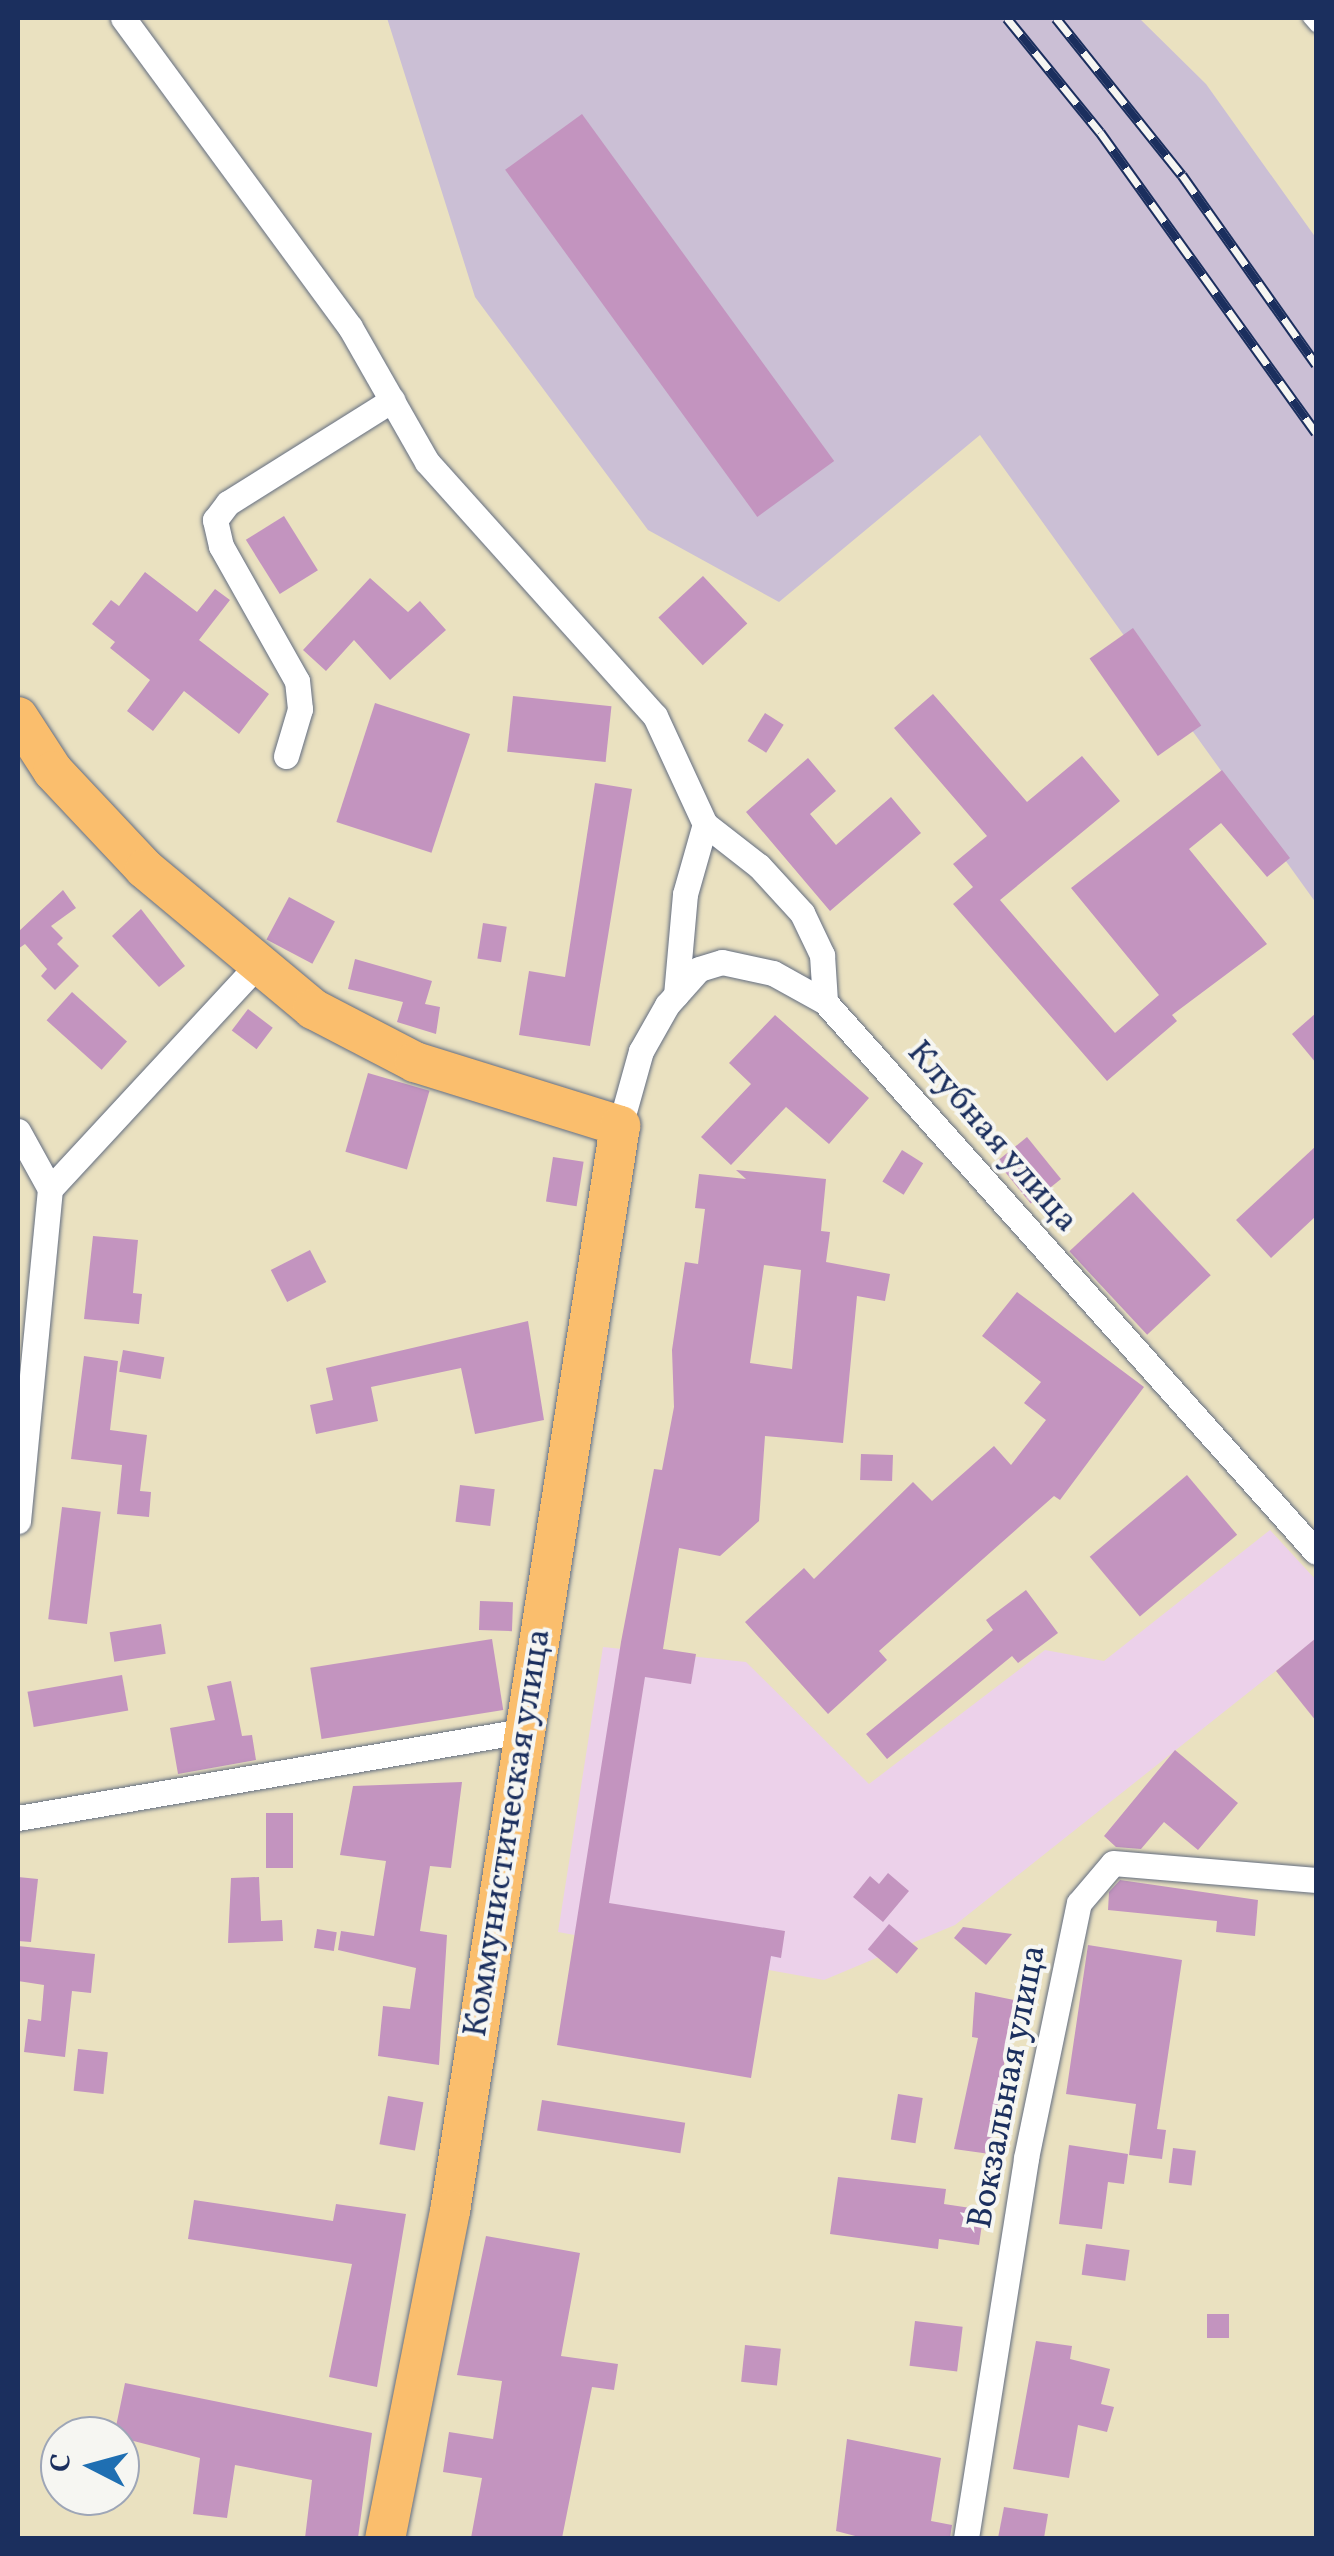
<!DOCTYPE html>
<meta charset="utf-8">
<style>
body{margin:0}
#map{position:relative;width:1334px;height:2556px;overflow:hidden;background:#eae1c0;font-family:Vollkorn,serif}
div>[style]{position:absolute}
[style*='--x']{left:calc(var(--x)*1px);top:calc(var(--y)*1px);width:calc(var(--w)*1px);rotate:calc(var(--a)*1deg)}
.built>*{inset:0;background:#ecd1ea}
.industrial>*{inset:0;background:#cbbfd5}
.building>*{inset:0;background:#c394bf;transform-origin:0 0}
.roads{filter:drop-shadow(0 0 2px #636d80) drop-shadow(0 0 2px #636d80)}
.lane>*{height:12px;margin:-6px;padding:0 6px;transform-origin:6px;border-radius:6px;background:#fff}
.street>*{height:25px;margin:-12.5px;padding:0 12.5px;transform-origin:12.5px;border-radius:12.5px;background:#fff}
.primary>*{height:40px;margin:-20px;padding:0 20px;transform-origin:20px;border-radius:20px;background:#fabe6d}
.rail>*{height:11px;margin-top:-5.5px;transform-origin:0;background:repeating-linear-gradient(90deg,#f6f6f2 0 22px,#1b2f5e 0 44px);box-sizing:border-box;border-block:2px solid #1b2f5e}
span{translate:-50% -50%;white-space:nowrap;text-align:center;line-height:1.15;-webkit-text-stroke:8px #f6f6f2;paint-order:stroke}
.street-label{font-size:35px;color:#1b2f5e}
.frame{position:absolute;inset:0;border:20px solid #1b2f5e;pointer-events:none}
.north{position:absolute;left:40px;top:2416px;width:100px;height:100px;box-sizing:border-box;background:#f6f6f2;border:2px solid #9ea6b7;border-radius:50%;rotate:276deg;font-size:28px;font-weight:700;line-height:40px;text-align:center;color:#1b2f5e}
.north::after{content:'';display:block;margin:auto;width:35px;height:45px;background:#1f6fb2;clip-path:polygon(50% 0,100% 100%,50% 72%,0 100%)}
</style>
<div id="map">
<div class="built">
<div style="clip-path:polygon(1270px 1530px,1316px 1580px,1316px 1639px,955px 1925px,824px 1980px,558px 1932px,603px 1647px,746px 1662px,869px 1784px,1045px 1650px,1104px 1661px)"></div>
</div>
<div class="industrial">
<div style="clip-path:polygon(387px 18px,1139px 18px,1206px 84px,1316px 238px,1316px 903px,980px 435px,779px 602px,648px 530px,475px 297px)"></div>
</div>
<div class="building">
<div style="left:582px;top:114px;width:429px;height:95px;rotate:54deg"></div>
<div style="left:284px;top:516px;width:64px;height:45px;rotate:58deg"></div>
<div style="clip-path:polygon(145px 572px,197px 612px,215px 589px,230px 600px,199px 640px,269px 694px,239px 734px,184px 691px,153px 731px,127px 711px,150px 680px,110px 648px,115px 642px,92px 624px,111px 600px,119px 606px)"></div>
<div style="left:703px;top:576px;width:65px;height:61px;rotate:47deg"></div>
<div style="clip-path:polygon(370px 578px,408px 612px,420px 601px,446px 630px,390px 680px,354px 640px,326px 671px,303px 650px)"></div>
<div style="left:1133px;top:628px;width:119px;height:53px;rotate:55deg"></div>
<div style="clip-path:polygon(933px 694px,1027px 802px,1082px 756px,1120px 801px,1000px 900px,1115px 1033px,1159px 995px,1071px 888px,1222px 770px,1290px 858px,1267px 877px,1221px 823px,1189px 849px,1267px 944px,1172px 1015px,1177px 1021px,1107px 1081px,953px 904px,973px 887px,953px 864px,987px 836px,894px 728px)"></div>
<div style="left:513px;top:696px;width:99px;height:56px;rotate:6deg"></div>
<div style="left:375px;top:703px;width:100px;height:125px;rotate:18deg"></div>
<div style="left:765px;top:713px;width:22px;height:33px;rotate:32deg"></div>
<div style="clip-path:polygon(808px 758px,836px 791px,810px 814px,836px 845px,891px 797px,921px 833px,830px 911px,746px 812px)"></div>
<div style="clip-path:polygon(595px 783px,632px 789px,590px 1046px,519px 1035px,529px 971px,565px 977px)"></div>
<div style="clip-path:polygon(63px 890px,76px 908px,51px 926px,63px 938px,57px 944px,79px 966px,55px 990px,41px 976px,47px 969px,25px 944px,18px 949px,18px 932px)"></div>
<div style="left:289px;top:897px;width:52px;height:48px;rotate:28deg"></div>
<div style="clip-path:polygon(141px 909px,185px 966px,159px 987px,112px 936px)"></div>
<div style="left:483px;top:923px;width:24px;height:36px;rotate:9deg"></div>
<div style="clip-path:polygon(355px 959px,432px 981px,425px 1004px,440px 1007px,436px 1034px,397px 1022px,403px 1002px,348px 989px)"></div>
<div style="left:72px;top:992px;width:74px;height:38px;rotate:42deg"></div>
<div style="left:248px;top:1009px;width:31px;height:27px;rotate:37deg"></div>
<div style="clip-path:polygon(1316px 1013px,1316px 1063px,1292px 1034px)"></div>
<div style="clip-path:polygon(775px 1015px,869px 1098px,829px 1144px,786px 1107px,731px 1165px,701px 1137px,751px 1084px,729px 1063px)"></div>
<div style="left:368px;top:1073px;width:64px;height:82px;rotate:16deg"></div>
<div style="left:1027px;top:1137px;width:54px;height:39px;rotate:51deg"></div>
<div style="clip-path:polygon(1316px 1146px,1316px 1216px,1271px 1258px,1236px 1220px)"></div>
<div style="left:902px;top:1150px;width:25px;height:37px;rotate:32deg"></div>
<div style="left:553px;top:1157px;width:31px;height:45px;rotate:9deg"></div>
<div style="clip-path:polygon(evenodd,736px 1170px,826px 1179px,821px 1231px,830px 1232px,826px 1262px,890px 1274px,885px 1301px,857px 1296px,843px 1443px,765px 1436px,759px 1521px,720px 1556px,679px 1548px,663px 1649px,696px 1654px,691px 1684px,645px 1677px,609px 1903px,785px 1931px,781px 1958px,771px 1956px,751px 2078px,557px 2045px,621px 1642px,654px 1469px,662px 1470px,674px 1407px,672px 1350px,685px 1262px,698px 1264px,705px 1209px,695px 1208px,699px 1174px,746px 1179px,736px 1170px,764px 1265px,801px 1270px,792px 1369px,750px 1363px,764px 1265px)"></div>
<div style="left:1133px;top:1192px;width:114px;height:87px;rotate:47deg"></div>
<div style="clip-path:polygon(93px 1236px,138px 1240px,133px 1293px,142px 1294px,139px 1324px,84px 1319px)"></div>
<div style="left:310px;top:1250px;width:36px;height:44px;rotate:63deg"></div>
<div style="clip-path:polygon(1017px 1292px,1144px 1387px,1060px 1500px,1054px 1496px,879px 1651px,887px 1660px,828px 1714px,745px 1622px,804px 1568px,814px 1579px,913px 1482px,932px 1501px,994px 1446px,1011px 1465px,1046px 1420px,1024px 1403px,1041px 1382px,982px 1336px)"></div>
<div style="clip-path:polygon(528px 1321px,544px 1420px,475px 1434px,461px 1368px,371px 1387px,378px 1421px,316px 1434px,310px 1405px,333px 1400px,326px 1368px)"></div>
<div style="left:123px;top:1350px;width:42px;height:22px;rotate:10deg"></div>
<div style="clip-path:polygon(84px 1356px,118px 1361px,110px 1430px,147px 1435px,140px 1491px,151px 1492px,149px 1517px,117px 1514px,122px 1465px,71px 1459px)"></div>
<div style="left:861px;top:1454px;width:32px;height:26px;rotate:2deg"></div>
<div style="left:1187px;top:1475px;width:78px;height:127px;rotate:50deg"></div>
<div style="left:460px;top:1485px;width:35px;height:37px;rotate:7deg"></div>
<div style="left:62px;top:1507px;width:39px;height:113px;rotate:7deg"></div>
<div style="clip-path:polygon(1026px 1590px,1058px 1633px,1018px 1663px,1012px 1656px,887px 1759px,866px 1734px,993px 1630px,986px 1620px)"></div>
<div style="left:480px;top:1601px;width:33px;height:29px;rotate:2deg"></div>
<div style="left:161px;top:1624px;width:30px;height:52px;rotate:81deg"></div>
<div style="clip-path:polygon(1316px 1638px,1316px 1721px,1276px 1671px)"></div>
<div style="left:492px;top:1639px;width:72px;height:184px;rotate:81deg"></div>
<div style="left:122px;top:1675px;width:36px;height:96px;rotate:80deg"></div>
<div style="clip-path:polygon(231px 1681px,242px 1736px,252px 1735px,256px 1760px,178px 1774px,170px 1728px,215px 1720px,207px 1686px)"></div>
<div style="clip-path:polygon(1175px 1750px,1238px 1803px,1198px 1850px,1164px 1822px,1141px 1849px,1116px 1847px,1104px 1836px)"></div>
<div style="clip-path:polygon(462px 1782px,451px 1868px,430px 1866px,420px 1931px,447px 1935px,439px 2065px,378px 2056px,383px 2006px,410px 2009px,416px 1968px,338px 1950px,341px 1931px,374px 1936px,386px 1861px,340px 1855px,353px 1786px)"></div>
<div style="left:266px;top:1813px;width:27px;height:55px"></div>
<div style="clip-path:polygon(888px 1873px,909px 1891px,883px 1922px,853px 1897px,870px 1876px,879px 1884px)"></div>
<div style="clip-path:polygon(18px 1877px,38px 1879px,31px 1942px,18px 1941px)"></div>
<div style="clip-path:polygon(259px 1877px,261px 1921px,282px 1920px,283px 1941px,228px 1943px,231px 1878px)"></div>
<div style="clip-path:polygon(1120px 1880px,1258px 1900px,1255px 1936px,1216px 1932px,1217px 1921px,1108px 1910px,1109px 1892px)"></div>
<div style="left:889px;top:1924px;width:38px;height:33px;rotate:40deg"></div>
<div style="clip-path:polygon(963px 1927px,1012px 1934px,986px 1965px,954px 1938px)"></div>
<div style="left:317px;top:1929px;width:20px;height:19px;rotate:9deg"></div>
<div style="clip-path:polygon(1088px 1945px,1182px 1960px,1157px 2129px,1166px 2130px,1162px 2159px,1129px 2155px,1136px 2104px,1066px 2094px)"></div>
<div style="clip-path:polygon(18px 1946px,95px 1954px,91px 1993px,72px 1991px,65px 2057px,24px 2052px,28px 2019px,41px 2021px,44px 1985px,18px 1981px)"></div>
<div style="clip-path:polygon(975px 1992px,1014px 2000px,990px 2154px,954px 2149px,978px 2038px,972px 2037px)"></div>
<div style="left:78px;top:2049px;width:30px;height:42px;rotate:6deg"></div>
<div style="left:898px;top:2094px;width:25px;height:46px;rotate:9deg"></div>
<div style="left:388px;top:2096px;width:36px;height:49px;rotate:10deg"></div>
<div style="left:542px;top:2100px;width:145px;height:31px;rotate:9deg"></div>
<div style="clip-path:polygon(1069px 2145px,1128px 2154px,1124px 2184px,1108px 2182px,1102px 2229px,1059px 2224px)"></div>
<div style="left:1173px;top:2148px;width:23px;height:35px;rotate:7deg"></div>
<div style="clip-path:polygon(838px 2177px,946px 2189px,944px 2204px,984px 2210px,979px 2245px,939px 2239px,938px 2249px,830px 2234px)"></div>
<div style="clip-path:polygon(194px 2200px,333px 2221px,336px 2204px,406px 2214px,377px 2387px,329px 2377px,352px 2264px,188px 2239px)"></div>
<div style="clip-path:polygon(486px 2236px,580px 2253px,561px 2356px,618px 2364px,614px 2390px,592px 2387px,562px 2538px,471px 2538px,482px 2478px,443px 2472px,449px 2432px,493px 2439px,502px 2381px,457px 2375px)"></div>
<div style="left:1086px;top:2244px;width:44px;height:31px;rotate:8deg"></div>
<div style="left:1207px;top:2314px;width:22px;height:24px"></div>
<div style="left:915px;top:2321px;width:48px;height:45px;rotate:7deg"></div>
<div style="clip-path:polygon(1036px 2341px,1072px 2346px,1070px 2359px,1110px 2369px,1101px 2404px,1114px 2407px,1107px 2432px,1078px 2425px,1069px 2478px,1013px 2469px)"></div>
<div style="left:745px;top:2345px;width:36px;height:37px;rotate:6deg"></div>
<div style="clip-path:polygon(125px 2383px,372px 2433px,358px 2538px,305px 2538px,312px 2480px,235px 2465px,227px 2518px,193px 2514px,200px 2458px,114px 2436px)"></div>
<div style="clip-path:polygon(847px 2439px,941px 2458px,931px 2521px,952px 2525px,950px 2538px,863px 2538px,836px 2531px)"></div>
<div style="clip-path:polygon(1004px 2507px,1048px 2514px,1044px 2538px,998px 2538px)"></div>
</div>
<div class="roads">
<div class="lane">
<div style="--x:1309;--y:18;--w:11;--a:49"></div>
</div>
<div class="street">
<div style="--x:123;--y:18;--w:383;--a:53.7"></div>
<div style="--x:350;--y:327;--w:155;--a:60.3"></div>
<div style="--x:427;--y:462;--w:341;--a:48.1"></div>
<div style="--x:655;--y:716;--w:119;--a:65.2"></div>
<div style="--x:705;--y:824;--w:68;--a:37.9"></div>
<div style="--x:759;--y:866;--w:64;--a:47.5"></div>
<div style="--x:802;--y:913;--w:47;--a:64.5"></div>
<div style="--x:822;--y:955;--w:47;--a:86.3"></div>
<div style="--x:286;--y:756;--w:49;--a:-73.4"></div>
<div style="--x:300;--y:709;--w:28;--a:-96"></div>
<div style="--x:297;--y:681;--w:155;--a:-119.4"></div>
<div style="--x:221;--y:546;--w:27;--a:-103"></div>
<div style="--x:215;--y:520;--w:21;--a:-53"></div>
<div style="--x:228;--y:503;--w:194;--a:-32.1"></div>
<div style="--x:676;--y:995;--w:101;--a:-84.9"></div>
<div style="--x:685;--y:894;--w:73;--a:-74.1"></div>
<div style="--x:620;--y:1126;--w:78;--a:-74.4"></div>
<div style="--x:641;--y:1051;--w:53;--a:-60.5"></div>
<div style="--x:667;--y:1005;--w:48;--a:-48.4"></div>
<div style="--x:699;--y:969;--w:24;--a:-17"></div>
<div style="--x:722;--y:962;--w:52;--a:12.2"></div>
<div style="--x:773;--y:973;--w:60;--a:29.1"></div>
<div style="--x:825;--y:1002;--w:737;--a:48.24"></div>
<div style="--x:18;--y:1131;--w:66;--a:61.1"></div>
<div style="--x:50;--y:1189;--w:306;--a:-47.2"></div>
<div style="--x:18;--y:1521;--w:334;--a:-84.5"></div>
<div style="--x:18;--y:1818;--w:511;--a:-9.79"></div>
<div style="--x:966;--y:2538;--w:385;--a:-81"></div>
<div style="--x:1026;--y:2158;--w:260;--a:-78.3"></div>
<div style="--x:1079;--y:1903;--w:52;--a:-49.6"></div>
<div style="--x:1113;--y:1863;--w:204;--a:4.8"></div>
</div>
<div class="primary">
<div style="--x:18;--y:717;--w:64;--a:57.1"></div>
<div style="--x:53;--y:771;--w:134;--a:46.8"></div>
<div style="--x:145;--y:869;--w:219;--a:39.8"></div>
<div style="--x:313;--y:1009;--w:115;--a:27.5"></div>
<div style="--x:415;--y:1062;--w:215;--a:17.3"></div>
<div style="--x:620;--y:1126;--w:1098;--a:98.9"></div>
<div style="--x:450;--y:2211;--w:333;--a:101.2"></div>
</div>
</div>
<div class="rail">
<div style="--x:1007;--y:18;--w:147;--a:50.8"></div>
<div style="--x:1100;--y:132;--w:370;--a:54.3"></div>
<div style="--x:1056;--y:18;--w:201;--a:51.3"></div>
<div style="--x:1182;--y:175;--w:232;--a:54.7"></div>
</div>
<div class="street-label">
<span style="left:992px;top:1137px;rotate:49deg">Клубная улица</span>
<span style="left:508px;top:1833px;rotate:-81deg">Коммунистическая улица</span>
<span style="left:1008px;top:2087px;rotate:-79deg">Вокзальная улица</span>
</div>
<div class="frame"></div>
<div class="north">С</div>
</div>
